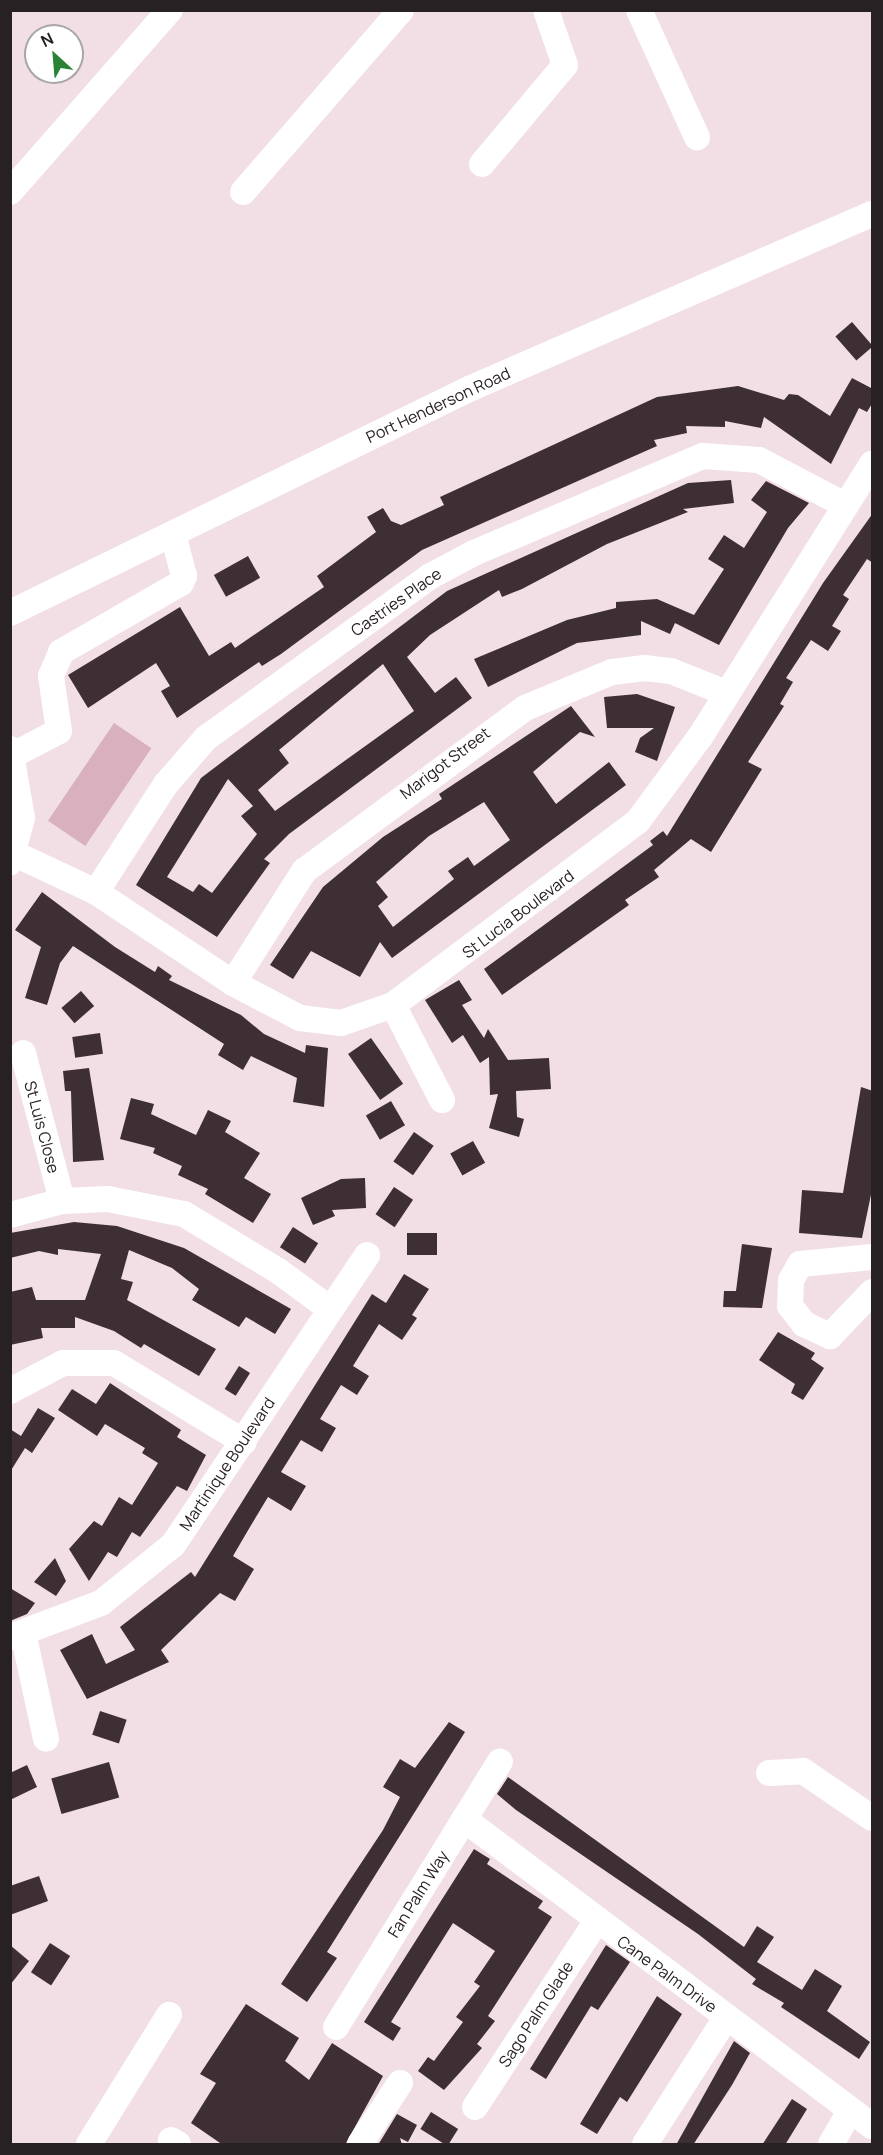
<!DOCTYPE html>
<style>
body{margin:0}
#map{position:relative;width:883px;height:2155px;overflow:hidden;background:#f2dee5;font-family:Manrope,sans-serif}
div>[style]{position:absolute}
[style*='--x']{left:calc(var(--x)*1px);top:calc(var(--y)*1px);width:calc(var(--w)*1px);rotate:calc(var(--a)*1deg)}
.green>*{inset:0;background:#d8b0be;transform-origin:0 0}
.building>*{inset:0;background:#3e2f35;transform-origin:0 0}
.minor>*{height:26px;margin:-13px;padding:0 13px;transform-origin:13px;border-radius:13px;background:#fff}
span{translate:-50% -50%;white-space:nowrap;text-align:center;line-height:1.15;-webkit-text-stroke:6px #fff;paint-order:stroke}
.street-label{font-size:16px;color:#282123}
.frame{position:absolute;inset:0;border:12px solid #282123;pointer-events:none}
.north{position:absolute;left:24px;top:24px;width:60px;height:60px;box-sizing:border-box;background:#fff;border:2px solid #a9a6a7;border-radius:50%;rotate:334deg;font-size:16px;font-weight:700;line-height:24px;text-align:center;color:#282123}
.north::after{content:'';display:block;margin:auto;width:21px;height:27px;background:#298333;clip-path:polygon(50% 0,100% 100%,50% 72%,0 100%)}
</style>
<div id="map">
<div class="green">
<div style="left:114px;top:723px;width:45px;height:118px;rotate:34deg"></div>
</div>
<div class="building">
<div style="left:852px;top:322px;width:32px;height:22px;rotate:49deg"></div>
<div style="clip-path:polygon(852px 378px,873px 389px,873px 402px,867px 412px,859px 408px,831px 464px,764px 417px,761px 428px,725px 421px,725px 427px,686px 426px,687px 433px,654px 440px,657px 446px,422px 550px,281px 654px,262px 666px,259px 662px,177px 718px,161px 691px,170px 686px,156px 663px,88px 708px,68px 675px,180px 607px,209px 656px,231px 642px,235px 648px,324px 587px,317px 576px,376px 532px,367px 517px,383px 508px,391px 521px,401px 525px,444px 505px,440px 497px,657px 397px,738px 386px,784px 400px,789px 394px,798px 395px,830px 416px)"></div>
<div style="clip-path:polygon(evenodd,731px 480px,734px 503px,683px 509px,688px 512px,607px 544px,522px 589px,502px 597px,499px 590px,430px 635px,407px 657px,435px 693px,456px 677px,472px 698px,289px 834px,264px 859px,270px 863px,217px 937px,136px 885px,201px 778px,447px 591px,688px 483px,731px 480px,383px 664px,414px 711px,275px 811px,258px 790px,289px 763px,279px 750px,383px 664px,731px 480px,228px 779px,253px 806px,241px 816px,257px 834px,212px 893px,199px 884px,193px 892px,167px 877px,228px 779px)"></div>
<div style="clip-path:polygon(766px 481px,809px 503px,788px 528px,719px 645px,675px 623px,670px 634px,641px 621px,641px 635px,577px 643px,488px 687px,474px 659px,567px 620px,616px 608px,616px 602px,657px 599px,694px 615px,724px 569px,708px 559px,724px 535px,744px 548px,767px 512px,751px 500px)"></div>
<div style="clip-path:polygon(873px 513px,873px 563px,867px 559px,843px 595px,849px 599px,832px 626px,841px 631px,828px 651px,811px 640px,786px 678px,793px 682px,780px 704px,784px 706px,748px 762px,762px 769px,711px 852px,691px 839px,654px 870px,659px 877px,625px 900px,629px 905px,502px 995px,484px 969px,653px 845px,650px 841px,663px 831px,667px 836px,823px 583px)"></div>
<div style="left:248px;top:556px;width:25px;height:39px;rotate:61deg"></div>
<div style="clip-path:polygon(637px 694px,675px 707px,657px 761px,635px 752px,640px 738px,654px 728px,607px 728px,604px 697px)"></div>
<div style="clip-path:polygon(evenodd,571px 706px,595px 737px,580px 732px,533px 772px,556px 804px,609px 762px,626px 785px,392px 958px,380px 942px,360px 977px,311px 951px,293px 979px,270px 965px,323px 887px,383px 837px,442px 799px,439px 794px,571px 706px,484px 802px,510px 840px,474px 866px,468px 857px,448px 871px,454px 879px,393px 927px,378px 906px,388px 897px,376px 882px,429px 836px,484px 802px)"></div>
<div style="clip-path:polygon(42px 892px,115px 947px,155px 972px,158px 966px,172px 976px,169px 980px,241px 1015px,264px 1034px,305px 1053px,306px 1045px,328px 1048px,324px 1107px,293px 1102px,297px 1078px,251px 1056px,243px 1070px,218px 1055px,224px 1044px,73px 946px,60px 963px,47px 1005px,25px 998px,41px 947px,15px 930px)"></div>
<div style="clip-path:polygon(459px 980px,472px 1000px,462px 1005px,484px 1038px,488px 1029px,508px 1060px,549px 1058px,551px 1089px,516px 1091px,517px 1117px,524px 1119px,519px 1137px,489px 1128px,498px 1094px,490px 1095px,489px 1057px,480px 1063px,463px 1035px,452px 1043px,425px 1000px)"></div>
<div style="left:81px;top:991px;width:20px;height:26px;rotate:49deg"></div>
<div style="left:100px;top:1033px;width:21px;height:28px;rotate:82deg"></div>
<div style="left:371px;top:1038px;width:56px;height:28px;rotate:55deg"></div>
<div style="clip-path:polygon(89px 1068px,104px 1160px,73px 1162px,71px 1091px,65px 1091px,63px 1071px)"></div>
<div style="clip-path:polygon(861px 1087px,873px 1091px,873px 1185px,862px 1238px,799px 1233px,802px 1190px,843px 1193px)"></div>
<div style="clip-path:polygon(131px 1098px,154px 1104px,151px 1114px,196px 1135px,208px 1110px,231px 1121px,225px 1132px,260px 1153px,244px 1178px,271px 1194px,253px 1223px,205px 1194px,208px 1189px,178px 1175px,182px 1166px,153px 1153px,155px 1148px,120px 1139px)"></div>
<div style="left:391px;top:1101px;width:28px;height:29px;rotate:60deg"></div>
<div style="left:414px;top:1132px;width:24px;height:36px;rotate:35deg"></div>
<div style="left:473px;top:1141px;width:25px;height:26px;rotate:61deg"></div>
<div style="clip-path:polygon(365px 1178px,366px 1208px,332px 1210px,335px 1216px,313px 1225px,301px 1198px,341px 1179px)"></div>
<div style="left:394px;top:1187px;width:23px;height:33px;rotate:34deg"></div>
<div style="clip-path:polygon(74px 1222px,117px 1226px,184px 1248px,291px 1309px,275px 1334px,246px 1317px,239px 1327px,192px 1300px,199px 1289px,172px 1268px,129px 1250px,121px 1279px,133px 1282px,127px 1300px,216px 1349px,199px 1376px,144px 1344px,141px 1348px,114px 1331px,75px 1317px,75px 1328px,41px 1328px,43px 1338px,10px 1345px,10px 1292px,32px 1287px,36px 1300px,85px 1300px,101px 1254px,58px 1249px,58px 1255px,39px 1251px,10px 1258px,10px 1233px)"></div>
<div style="left:293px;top:1227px;width:30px;height:24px;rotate:33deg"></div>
<div style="left:407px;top:1233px;width:30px;height:22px"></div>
<div style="clip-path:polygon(742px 1244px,772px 1248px,762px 1308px,723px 1307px,724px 1291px,736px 1291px)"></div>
<div style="clip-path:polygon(404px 1274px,429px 1289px,412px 1315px,417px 1318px,402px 1340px,379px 1324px,353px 1366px,369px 1376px,357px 1395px,341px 1385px,320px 1419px,336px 1428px,322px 1452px,301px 1440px,281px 1472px,306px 1486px,291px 1511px,268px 1497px,247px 1532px,233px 1556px,254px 1569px,235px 1601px,220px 1593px,161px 1650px,169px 1662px,87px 1699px,60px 1650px,92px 1634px,106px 1664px,135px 1650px,120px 1627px,191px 1572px,195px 1577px,372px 1294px,386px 1303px)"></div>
<div style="clip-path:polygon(778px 1332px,815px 1353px,811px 1359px,824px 1368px,803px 1400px,791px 1393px,795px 1384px,759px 1360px)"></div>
<div style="left:239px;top:1366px;width:13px;height:27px;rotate:32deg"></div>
<div style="clip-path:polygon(110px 1383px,181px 1430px,177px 1437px,206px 1455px,187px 1491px,177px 1486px,140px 1537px,132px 1532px,117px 1557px,108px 1552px,89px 1581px,69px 1549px,94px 1521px,102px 1526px,119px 1497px,132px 1505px,158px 1463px,142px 1453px,145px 1448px,105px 1424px,97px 1436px,58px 1410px,72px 1389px,96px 1404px)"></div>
<div style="clip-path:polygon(38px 1408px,55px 1418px,32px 1453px,25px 1448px,10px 1472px,10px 1429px,21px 1436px)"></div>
<div style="clip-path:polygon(55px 1558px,66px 1581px,56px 1596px,34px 1582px)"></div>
<div style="clip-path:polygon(10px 1588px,35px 1603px,27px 1614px,10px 1621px)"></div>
<div style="left:100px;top:1711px;width:28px;height:25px;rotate:18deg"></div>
<div style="clip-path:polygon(449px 1722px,465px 1732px,327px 1952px,337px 1958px,307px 2002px,281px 1984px,383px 1830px,400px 1797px,383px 1787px,400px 1759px,415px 1768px)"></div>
<div style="left:109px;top:1762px;width:37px;height:60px;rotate:74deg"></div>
<div style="clip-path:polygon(27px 1765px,37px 1787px,10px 1800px,10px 1773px)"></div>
<div style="clip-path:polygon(508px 1777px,744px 1947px,757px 1926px,774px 1937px,757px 1962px,802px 1990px,815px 1969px,842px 1986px,827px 2011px,870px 2042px,859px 2059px,781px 2007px,784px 2003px,752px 1984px,756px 1979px,698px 1934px,516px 1810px,497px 1794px)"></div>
<div style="clip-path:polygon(474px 1849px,490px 1859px,487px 1864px,543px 1901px,538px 1908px,552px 1917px,488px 2016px,495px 2021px,477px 2044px,482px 2048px,444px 2090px,418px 2071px,428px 2057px,434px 2061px,463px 2022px,456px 2017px,480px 1986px,474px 1982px,495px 1951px,453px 1923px,391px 2022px,401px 2028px,393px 2041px,364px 2022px)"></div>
<div style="clip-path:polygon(39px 1876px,48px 1901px,10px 1915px,10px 1886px)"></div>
<div style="left:50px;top:1943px;width:24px;height:35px;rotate:33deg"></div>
<div style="clip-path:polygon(10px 1945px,29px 1961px,10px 1985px)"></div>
<div style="clip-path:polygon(606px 1945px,630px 1962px,598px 2010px,591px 2006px,546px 2079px,530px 2069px)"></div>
<div style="clip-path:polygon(657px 1996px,682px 2014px,627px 2102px,620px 2097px,597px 2134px,580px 2124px)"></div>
<div style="clip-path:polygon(246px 2004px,299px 2038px,285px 2061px,309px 2080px,332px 2043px,383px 2076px,345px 2145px,223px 2145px,191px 2123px,216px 2083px,200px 2074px)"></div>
<div style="clip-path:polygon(734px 2041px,750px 2053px,732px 2085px,693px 2145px,676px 2145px)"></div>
<div style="clip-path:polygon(792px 2099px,807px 2109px,785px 2145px,762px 2145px)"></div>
<div style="left:431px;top:2112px;width:32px;height:20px;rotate:32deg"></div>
<div style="clip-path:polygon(397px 2114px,417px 2125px,408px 2142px,400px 2138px,402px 2145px,378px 2145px)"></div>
</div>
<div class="minor">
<div style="--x:639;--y:10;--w:140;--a:65.5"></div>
<div style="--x:482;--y:164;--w:129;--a:-50"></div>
<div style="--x:565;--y:65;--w:58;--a:-109.1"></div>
<div style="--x:10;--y:192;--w:242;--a:-48.7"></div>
<div style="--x:243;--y:192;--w:241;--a:-49"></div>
<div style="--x:10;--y:613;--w:511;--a:-26.01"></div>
<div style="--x:469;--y:389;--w:439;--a:-23.5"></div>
<div style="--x:10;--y:749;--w:70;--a:80.1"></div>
<div style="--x:22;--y:818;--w:46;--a:105.3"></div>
<div style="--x:13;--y:755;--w:52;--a:-27.6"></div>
<div style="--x:59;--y:731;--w:56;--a:-98.3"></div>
<div style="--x:51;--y:676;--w:26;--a:-67"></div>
<div style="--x:61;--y:652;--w:138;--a:-29.9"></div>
<div style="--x:181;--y:583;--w:8;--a:-67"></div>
<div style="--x:184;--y:576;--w:43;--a:-104.7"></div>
<div style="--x:15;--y:854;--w:89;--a:25.1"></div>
<div style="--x:96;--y:892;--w:164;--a:33.6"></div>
<div style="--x:233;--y:983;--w:76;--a:27.6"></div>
<div style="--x:300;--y:1018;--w:41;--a:7"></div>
<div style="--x:341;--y:1023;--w:55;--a:-19.1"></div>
<div style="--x:393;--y:1005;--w:306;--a:-36.9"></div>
<div style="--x:638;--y:821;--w:104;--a:-53.6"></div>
<div style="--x:700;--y:737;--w:323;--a:-57.8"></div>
<div style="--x:96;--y:892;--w:129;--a:-57.1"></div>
<div style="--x:166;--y:784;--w:61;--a:-49"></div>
<div style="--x:206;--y:738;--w:275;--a:-35.8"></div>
<div style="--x:429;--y:577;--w:51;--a:-28.1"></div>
<div style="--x:474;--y:553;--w:249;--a:-23"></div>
<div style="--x:703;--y:456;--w:56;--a:4.1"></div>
<div style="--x:759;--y:460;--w:97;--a:27.6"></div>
<div style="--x:233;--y:983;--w:133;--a:-57.6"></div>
<div style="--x:304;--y:871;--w:275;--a:-36.4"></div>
<div style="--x:525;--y:708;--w:94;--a:-22.5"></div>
<div style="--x:612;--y:672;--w:33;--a:-7"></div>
<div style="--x:645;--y:668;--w:26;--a:7"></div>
<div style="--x:671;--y:671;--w:59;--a:21.8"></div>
<div style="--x:393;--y:1005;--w:107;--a:62.7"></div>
<div style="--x:23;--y:1053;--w:153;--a:75.2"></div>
<div style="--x:10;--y:1215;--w:54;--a:-15.1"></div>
<div style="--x:62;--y:1201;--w:46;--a:-2.5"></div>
<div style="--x:108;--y:1199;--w:77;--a:11.2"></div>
<div style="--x:184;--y:1214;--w:109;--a:31.1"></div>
<div style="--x:277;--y:1270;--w:66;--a:36.3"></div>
<div style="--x:872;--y:1257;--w:72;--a:174.4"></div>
<div style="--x:800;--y:1264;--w:18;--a:119"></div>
<div style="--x:791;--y:1280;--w:26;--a:92"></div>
<div style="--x:790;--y:1306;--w:23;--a:52"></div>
<div style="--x:804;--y:1324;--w:29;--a:25"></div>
<div style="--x:830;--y:1336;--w:61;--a:-46.3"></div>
<div style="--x:10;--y:1391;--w:60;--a:-27.8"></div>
<div style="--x:63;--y:1363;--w:51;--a:0"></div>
<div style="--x:114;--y:1363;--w:152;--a:31.3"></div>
<div style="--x:10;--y:1637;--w:97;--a:-20.5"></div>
<div style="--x:101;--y:1603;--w:92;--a:-38.9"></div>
<div style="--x:173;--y:1545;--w:349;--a:-56.2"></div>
<div style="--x:24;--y:1637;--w:104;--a:77.8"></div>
<div style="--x:769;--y:1773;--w:34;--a:-3"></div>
<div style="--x:803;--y:1771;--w:83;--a:34.3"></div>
<div style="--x:464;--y:1819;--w:511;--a:36.96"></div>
<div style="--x:336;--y:2027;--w:312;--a:-58.3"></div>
<div style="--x:475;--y:2107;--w:221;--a:-56.8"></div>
<div style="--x:171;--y:2140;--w:8;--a:30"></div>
<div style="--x:89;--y:2144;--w:152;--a:-58.2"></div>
<div style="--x:360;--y:2144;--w:73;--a:-56.7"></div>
<div style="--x:645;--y:2144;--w:150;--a:-57.3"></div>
<div style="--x:831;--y:2144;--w:38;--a:-60"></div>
</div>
<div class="street-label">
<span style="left:438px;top:405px;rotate:-25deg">Port Henderson Road</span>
<span style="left:396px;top:602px;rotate:-35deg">Castries Place</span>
<span style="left:445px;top:763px;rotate:-37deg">Marigot Street</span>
<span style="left:518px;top:914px;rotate:-37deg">St Lucia Boulevard</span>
<span style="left:42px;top:1127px;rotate:75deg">St Luis Close</span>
<span style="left:227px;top:1464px;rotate:-56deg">Martinique Boulevard</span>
<span style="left:418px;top:1894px;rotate:-58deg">Fan Palm Way</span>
<span style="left:667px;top:1974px;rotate:36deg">Cane Palm Drive</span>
<span style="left:536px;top:2014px;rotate:-57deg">Sago Palm Glade</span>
</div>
<div class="frame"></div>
<div class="north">N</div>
</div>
